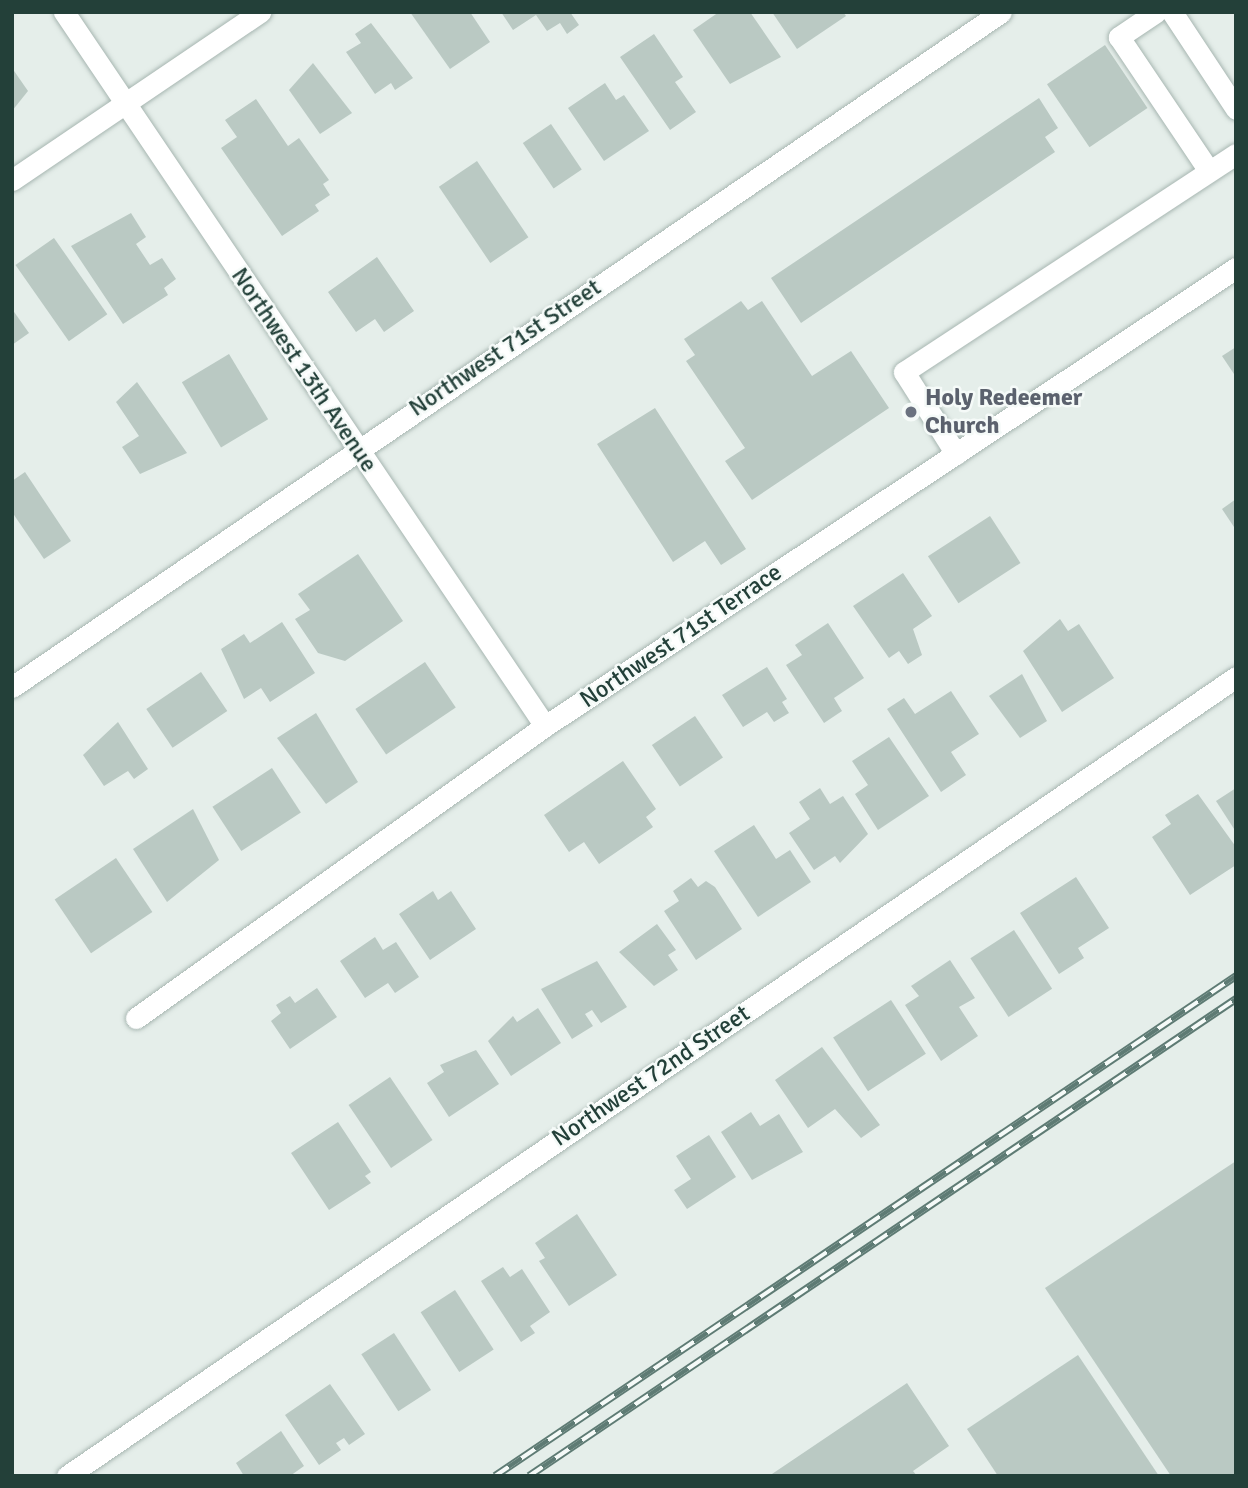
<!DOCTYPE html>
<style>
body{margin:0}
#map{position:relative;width:1248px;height:1488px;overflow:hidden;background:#e5eeea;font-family:Signika,sans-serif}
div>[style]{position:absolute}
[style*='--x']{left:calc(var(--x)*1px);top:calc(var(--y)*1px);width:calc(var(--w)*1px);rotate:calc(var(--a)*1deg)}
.building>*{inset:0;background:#bac9c3;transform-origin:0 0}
.roads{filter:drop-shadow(0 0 2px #a7b6b1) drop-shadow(0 0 2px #a7b6b1)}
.minor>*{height:21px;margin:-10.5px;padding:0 10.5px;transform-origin:10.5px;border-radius:10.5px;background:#fff}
.rail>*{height:8px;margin-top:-4px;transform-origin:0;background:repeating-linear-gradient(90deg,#f5faf8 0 16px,#5e7b74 0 32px);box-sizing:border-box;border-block:2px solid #5e7b74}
.dots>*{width:19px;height:19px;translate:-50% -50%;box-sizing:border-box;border:4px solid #f5faf8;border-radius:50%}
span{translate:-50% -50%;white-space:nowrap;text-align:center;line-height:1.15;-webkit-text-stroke:5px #f5faf8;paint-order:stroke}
.street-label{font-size:24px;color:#234039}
.worship-label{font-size:24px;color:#5b616d;font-weight:700}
.left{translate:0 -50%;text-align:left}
.frame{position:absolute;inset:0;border:14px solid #234039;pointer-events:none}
</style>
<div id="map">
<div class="building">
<div style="clip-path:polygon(410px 12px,470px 12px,490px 42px,450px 69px)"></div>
<div style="clip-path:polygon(501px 12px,570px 12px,579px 25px,567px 34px,560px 23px,547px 31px,536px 15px,513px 30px)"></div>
<div style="clip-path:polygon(719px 12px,750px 12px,781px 57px,730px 84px,693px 30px)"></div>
<div style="clip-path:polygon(772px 12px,843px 12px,846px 16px,797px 49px)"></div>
<div style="clip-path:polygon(371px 23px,413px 78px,395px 90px,391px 83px,375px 94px,346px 52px,361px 43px,355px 34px)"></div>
<div style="clip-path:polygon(654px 34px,683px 77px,675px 82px,696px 112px,670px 130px,620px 57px)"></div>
<div style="left:1105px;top:45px;width:76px;height:70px;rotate:56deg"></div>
<div style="clip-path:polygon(313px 63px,352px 113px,320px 134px,289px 90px)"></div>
<div style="clip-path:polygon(12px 68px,28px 91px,12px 111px)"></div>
<div style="clip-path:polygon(605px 83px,616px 100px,624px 95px,649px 131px,604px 161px,568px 108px)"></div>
<div style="clip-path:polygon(1039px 98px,1058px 128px,1045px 137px,1055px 152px,801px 323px,771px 278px)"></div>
<div style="clip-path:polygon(256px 99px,288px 146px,299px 138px,329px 180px,323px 184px,330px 195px,315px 205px,319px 211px,282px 236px,221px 148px,237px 137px,225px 120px)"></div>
<div style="left:551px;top:124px;width:55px;height:34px;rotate:56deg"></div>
<div style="left:477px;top:161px;width:92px;height:46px;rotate:56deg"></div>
<div style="clip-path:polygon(131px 213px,146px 237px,136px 244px,150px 265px,162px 258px,176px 279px,164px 288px,168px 295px,123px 324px,71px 246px)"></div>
<div style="left:54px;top:238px;width:93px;height:47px;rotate:55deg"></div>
<div style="clip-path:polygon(377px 257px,414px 311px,384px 332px,375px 319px,356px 332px,328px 292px)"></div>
<div style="clip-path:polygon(741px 301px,748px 310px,762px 301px,812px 376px,851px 351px,889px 408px,752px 500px,725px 461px,745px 448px,686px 361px,695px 355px,684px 339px)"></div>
<div style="clip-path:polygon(12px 309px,29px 333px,12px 345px)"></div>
<div style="clip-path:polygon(1236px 347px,1236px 377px,1222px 356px)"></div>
<div style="left:229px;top:354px;width:76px;height:55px;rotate:59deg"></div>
<div style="clip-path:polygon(137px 382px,187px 453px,140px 474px,122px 447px,139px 436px,116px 402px)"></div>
<div style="clip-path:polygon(655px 408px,746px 549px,721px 565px,705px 541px,673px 562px,597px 444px)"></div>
<div style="clip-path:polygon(25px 472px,71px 541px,44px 559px,12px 512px,12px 481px)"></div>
<div style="clip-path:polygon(1236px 499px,1236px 530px,1222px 509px)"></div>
<div style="left:990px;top:516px;width:56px;height:74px;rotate:57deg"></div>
<div style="clip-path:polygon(358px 554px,403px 621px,345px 661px,318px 653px,295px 619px,310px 610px,298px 594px)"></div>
<div style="clip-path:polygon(903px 573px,932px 616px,913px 629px,922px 655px,908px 664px,899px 651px,889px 658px,853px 606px)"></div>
<div style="clip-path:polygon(1060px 619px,1068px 631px,1079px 624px,1114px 678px,1062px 712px,1023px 651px)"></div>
<div style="clip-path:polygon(282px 622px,315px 673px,270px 702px,261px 688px,244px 699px,221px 649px,244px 634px,250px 643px)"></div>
<div style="clip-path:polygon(828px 623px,864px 678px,834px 698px,842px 711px,824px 723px,786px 665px,802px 655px,795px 645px)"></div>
<div style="left:425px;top:662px;width:55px;height:84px;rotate:56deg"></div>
<div style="clip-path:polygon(767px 667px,787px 699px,782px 702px,789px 713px,774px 722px,767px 712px,743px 727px,722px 695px)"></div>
<div style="left:201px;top:672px;width:47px;height:66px;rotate:56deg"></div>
<div style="clip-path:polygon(1022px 674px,1047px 721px,1020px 738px,989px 696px)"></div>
<div style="clip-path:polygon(951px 691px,979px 734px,951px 752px,966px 775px,941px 792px,887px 709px,904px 698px,915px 714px)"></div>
<div style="clip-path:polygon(316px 713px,358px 782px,326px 804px,277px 738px)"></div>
<div style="left:695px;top:716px;width:50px;height:52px;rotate:56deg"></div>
<div style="clip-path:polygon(118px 722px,148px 769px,134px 779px,128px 771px,104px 786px,83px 755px)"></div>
<div style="clip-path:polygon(889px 737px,929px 796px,878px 830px,855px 794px,868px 785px,852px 761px)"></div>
<div style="clip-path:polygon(623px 761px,656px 809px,646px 817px,653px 827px,599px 864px,584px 842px,569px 852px,544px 815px)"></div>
<div style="left:272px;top:768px;width:53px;height:71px;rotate:57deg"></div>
<div style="clip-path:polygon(820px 788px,830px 804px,843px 796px,868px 834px,840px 863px,835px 856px,814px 870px,789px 833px,810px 819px,799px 802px)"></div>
<div style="clip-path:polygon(1236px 788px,1236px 832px,1216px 801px)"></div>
<div style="clip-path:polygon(1198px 794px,1236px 847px,1236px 865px,1190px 895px,1152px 837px,1171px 824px,1165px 815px)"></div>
<div style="clip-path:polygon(193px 809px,219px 860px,167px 902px,133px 849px)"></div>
<div style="clip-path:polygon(754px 825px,776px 859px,790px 850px,811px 882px,758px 917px,714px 851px)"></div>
<div style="left:116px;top:858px;width:65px;height:74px;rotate:56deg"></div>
<div style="clip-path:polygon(1076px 877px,1109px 928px,1078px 948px,1084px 958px,1059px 974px,1020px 913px)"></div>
<div style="clip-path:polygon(691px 878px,698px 887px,706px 881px,715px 887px,742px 929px,696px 960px,664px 911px,679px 901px,673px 891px)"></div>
<div style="clip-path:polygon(433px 891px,438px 900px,451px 891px,476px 929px,430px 960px,399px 914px)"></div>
<div style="clip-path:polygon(657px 924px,676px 950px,668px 955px,678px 970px,654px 986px,619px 952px)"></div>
<div style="left:1014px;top:930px;width:70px;height:52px;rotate:57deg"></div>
<div style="clip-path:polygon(375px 937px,383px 950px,396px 942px,419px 977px,395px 993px,388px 983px,365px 998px,340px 961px)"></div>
<div style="clip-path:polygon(950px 960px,975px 998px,959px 1007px,978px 1036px,941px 1061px,905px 1005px,919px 996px,911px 986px)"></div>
<div style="clip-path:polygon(597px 961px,627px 1007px,601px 1023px,592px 1010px,585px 1014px,593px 1026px,572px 1039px,541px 989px)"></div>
<div style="clip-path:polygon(317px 988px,337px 1017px,290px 1049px,271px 1021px,281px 1013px,276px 1005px,290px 996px,295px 1003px)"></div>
<div style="left:891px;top:1000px;width:64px;height:69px;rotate:57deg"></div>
<div style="clip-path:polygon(538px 1008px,561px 1043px,511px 1076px,488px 1041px,513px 1016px,517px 1022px)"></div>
<div style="clip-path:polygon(822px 1047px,880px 1125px,861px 1138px,835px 1109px,808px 1128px,775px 1080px)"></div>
<div style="clip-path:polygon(476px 1050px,499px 1084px,449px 1117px,427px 1083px,444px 1072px,440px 1065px)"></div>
<div style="left:390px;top:1077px;width:76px;height:50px;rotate:56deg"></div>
<div style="clip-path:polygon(751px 1112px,760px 1126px,779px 1114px,803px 1152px,752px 1180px,721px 1132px)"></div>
<div style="clip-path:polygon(338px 1122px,371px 1172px,365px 1176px,371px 1183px,329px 1210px,291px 1153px)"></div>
<div style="clip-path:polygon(709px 1135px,736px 1177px,687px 1209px,674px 1190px,691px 1179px,676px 1156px)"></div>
<div style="clip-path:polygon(1236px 1161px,1236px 1476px,1171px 1476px,1045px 1288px)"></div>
<div style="clip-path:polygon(577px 1214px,617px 1275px,569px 1306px,539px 1261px,545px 1258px,535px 1243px)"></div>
<div style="clip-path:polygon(503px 1267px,510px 1277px,522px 1269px,550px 1312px,530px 1326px,535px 1333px,521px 1342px,481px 1281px)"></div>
<div style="left:455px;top:1290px;width:71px;height:41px;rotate:57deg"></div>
<div style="left:394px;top:1333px;width:68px;height:39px;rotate:57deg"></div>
<div style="clip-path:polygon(1078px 1355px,1159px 1476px,998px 1476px,967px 1429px)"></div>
<div style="clip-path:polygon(907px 1383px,949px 1446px,913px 1471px,917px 1476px,769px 1476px)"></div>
<div style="clip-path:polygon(330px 1384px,365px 1434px,349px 1445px,344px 1438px,336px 1443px,341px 1450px,319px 1465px,285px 1415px)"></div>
<div style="clip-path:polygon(281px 1431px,304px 1466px,290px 1476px,244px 1476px,236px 1463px)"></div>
</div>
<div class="roads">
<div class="minor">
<div style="--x:64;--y:12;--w:861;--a:56.03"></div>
<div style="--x:1156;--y:12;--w:45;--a:146"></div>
<div style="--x:1119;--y:37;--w:161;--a:56.1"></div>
<div style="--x:1172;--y:12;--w:116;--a:56.6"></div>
<div style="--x:12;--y:180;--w:300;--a:-34.1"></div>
<div style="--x:956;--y:454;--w:97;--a:-122.4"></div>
<div style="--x:904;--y:372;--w:397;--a:-33.3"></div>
<div style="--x:12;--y:687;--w:1197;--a:-34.31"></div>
<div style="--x:136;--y:1018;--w:503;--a:-35.52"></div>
<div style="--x:545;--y:726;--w:829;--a:-33.54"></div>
<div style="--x:67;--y:1476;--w:1416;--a:-34.35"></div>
</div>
</div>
<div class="rail">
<div style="--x:495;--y:1476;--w:894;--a:-34.01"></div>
<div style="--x:529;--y:1476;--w:853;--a:-34.01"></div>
</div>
<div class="dots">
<div style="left:911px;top:412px;background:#6b7280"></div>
</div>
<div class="street-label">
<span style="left:505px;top:348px;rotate:-34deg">Northwest 71st Street</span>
<span style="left:304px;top:370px;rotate:56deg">Northwest 13th Avenue</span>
<span style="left:681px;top:636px;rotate:-34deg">Northwest 71st Terrace</span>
<span style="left:651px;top:1076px;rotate:-34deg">Northwest 72nd Street</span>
</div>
<div class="worship-label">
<span class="left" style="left:925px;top:412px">Holy Redeemer<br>Church</span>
</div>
<div class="frame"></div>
</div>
